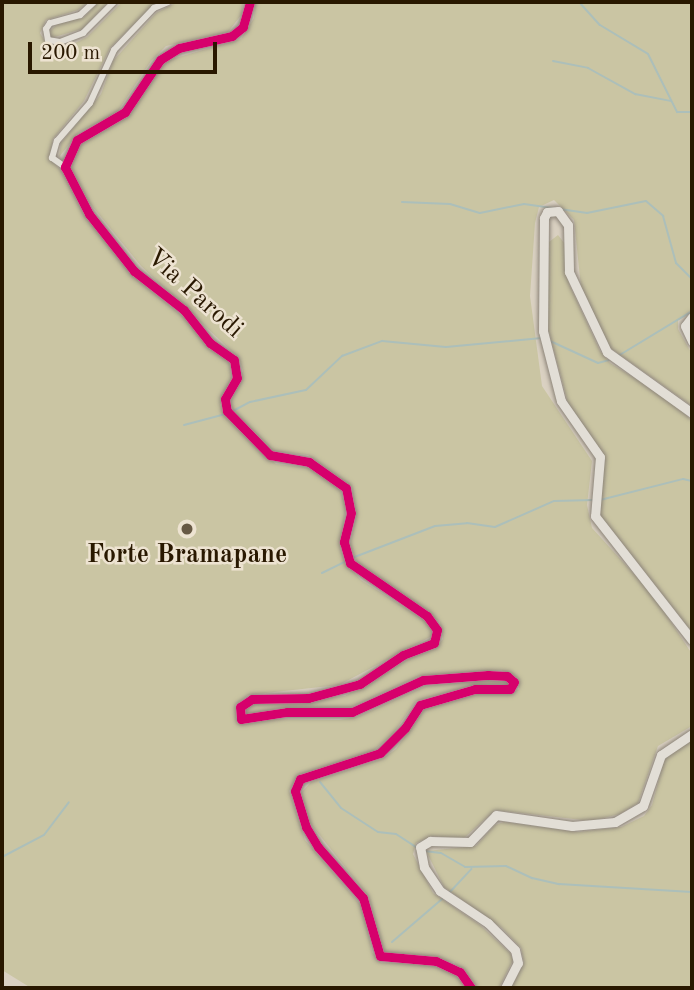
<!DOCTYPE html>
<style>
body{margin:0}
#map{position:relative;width:694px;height:990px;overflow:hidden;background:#dad1c2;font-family:"Old Standard TT",serif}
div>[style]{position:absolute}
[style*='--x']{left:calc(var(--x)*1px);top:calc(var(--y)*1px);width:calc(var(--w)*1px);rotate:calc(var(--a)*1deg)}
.green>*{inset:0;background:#cac5a3}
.stream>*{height:2px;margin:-1px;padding:0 1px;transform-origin:1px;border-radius:1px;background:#acbfba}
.roads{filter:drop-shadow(0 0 2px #8b8378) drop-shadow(0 0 2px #8b8378)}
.street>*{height:6px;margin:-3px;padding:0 3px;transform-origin:3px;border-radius:3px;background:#e2ded6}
.secondary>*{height:9px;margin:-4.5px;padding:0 4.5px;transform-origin:4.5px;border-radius:4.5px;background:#e2ded6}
.cycleway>*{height:9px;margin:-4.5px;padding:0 4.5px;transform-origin:4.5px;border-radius:4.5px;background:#d6006c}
.dots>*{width:19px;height:19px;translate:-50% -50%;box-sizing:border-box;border:4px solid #ede3d1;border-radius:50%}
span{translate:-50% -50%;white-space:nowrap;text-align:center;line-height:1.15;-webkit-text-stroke:5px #ede3d1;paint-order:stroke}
.street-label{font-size:26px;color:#291800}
.poi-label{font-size:26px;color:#291800;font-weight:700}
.frame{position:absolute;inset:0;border:4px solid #291800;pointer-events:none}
.scale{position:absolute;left:28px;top:42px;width:189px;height:32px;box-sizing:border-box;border:4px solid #291800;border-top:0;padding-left:9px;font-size:21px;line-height:24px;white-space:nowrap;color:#291800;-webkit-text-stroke:5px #ede3d1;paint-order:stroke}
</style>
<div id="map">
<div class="green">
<div style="clip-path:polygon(2px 2px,88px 2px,78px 10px,46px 20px,40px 33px,49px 48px,67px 47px,87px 37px,122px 2px,156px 2px,110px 48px,84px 101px,53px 139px,49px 158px,64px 174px,83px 213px,133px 276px,187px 320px,208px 348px,229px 360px,231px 378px,220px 405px,225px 416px,276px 464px,311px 468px,339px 488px,346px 506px,340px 548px,345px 563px,361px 580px,424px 620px,432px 629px,432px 636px,339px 685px,248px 695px,235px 705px,237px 723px,275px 719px,339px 720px,357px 717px,426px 686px,487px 680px,508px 683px,471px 686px,416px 701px,392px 735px,368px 755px,298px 775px,289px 791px,305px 840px,363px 908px,372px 952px,381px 963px,430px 963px,451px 970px,467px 988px,31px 988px,2px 970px)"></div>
<div style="clip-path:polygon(99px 2px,108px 2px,82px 29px,51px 38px,50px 31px,59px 22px,83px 18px)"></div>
<div style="clip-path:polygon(177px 2px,243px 2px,242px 14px,228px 32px,166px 46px,151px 61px,116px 114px,79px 132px,59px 157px,61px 143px,101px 94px,113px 61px,156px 13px)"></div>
<div style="clip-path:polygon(255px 2px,692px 2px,692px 310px,678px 320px,678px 329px,692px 354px,692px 406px,609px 347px,581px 287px,574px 220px,554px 200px,539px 207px,535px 223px,530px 296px,542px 386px,592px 461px,587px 505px,592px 528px,654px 596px,692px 654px,692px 726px,658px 746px,638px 803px,620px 814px,591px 821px,495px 810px,463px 839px,432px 836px,416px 843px,413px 854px,433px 893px,480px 925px,510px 953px,513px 960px,499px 988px,475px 988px,454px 962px,387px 954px,382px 949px,369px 897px,310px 823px,301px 793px,311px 782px,382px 759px,396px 749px,425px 708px,477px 694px,512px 693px,519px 689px,518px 678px,501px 670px,419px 676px,351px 707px,279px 708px,246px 716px,244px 709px,250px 704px,345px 696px,412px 657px,435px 649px,443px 639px,440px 622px,360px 568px,350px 546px,356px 516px,352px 487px,308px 455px,273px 451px,234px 411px,230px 403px,243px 371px,239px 358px,141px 266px,88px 201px,71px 170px,70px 162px,81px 144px,128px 117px,165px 61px,241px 39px,254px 18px)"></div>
<div style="clip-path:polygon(558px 235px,565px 244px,569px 284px,600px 351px,610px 363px,672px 401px,692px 421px,692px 632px,600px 515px,603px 454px,568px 403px,546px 321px,549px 242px)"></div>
<div style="clip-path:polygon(692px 741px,692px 988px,511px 988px,524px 963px,521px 948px,502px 928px,444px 887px,426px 851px,476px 846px,495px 825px,504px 822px,578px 832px,621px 827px,644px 816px,652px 805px,665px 757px)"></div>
</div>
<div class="stream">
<div style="--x:579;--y:2;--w:31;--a:48"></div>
<div style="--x:600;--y:25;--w:56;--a:31.1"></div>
<div style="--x:648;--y:54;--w:65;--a:63.4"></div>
<div style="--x:677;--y:112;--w:15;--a:0"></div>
<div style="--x:553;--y:61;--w:36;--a:11"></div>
<div style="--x:588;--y:68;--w:54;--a:29"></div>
<div style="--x:635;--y:94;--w:36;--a:11"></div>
<div style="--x:402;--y:202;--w:48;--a:2.4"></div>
<div style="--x:450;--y:204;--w:31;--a:17"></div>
<div style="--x:480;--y:213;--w:45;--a:-11.6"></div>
<div style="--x:524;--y:204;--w:64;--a:8.1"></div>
<div style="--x:587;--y:213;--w:60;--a:-11.5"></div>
<div style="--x:646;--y:201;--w:23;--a:41"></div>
<div style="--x:663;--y:216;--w:49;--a:74.5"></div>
<div style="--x:676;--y:263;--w:23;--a:45"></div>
<div style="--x:548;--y:340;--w:55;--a:24.7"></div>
<div style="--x:598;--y:363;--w:11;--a:-15"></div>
<div style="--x:618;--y:356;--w:87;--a:-31.3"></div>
<div style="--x:231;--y:412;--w:21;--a:-28"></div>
<div style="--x:250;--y:402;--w:57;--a:-12.1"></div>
<div style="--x:306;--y:390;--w:50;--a:-43.4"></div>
<div style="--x:342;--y:356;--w:43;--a:-20.6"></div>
<div style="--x:382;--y:341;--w:64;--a:5.4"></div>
<div style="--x:446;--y:347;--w:96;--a:-5.4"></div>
<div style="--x:184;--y:425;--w:43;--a:-14.7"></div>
<div style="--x:600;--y:500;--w:86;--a:-14.2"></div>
<div style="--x:683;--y:479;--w:9;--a:13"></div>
<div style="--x:352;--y:558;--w:89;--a:-21.1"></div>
<div style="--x:435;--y:526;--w:32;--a:-5"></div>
<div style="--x:467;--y:523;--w:28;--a:8"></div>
<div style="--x:495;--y:527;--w:64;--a:-23.8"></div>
<div style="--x:554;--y:501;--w:40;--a:-1.4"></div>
<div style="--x:322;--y:573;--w:28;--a:-26"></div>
<div style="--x:320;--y:782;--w:33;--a:51"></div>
<div style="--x:341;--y:808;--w:44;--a:33"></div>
<div style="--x:378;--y:832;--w:18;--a:6"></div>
<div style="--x:396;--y:834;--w:24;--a:33"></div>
<div style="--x:424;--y:851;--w:17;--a:7"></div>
<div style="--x:441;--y:853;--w:28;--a:30"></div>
<div style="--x:465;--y:867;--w:41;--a:-1.4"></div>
<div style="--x:506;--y:866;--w:29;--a:25"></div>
<div style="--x:532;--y:878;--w:28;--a:13"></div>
<div style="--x:559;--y:884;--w:133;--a:3.4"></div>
<div style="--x:2;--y:857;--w:47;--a:-27.6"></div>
<div style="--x:44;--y:835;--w:41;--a:-52.9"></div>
<div style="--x:449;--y:893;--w:33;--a:-47"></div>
<div style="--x:392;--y:942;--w:66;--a:-40.7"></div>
</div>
<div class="roads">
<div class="street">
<div style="--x:94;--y:2;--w:19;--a:137"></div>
<div style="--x:80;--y:15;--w:31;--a:165"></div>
<div style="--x:50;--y:23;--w:7;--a:124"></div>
<div style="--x:46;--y:29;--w:11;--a:80"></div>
<div style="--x:48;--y:40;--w:12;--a:9"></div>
<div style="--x:60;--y:42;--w:25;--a:-21"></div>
<div style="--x:83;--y:33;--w:44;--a:-45"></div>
<div style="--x:65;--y:167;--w:16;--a:-145"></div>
<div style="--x:52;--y:158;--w:18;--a:-74"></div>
<div style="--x:57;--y:141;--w:50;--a:-49"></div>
<div style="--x:90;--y:103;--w:58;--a:-65.6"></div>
<div style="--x:114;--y:50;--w:58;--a:-46.4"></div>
<div style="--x:154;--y:8;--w:15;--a:-23"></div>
</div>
<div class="secondary">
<div style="--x:250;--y:2;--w:26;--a:106"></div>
<div style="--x:243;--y:27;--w:14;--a:141"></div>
<div style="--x:232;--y:36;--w:54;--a:167.2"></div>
<div style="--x:179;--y:48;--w:22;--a:148"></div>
<div style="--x:160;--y:60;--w:63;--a:123.9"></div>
<div style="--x:125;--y:112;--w:56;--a:149.7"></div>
<div style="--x:77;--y:140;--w:30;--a:114"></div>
<div style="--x:65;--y:167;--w:53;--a:62.9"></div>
<div style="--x:89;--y:214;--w:73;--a:51.7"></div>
<div style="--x:134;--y:271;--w:63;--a:38"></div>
<div style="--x:184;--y:310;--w:42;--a:51.8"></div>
<div style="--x:210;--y:343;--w:29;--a:35"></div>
<div style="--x:234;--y:360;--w:18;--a:81"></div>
<div style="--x:237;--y:378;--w:24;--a:120"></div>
<div style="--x:225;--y:399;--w:12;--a:81"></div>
<div style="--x:227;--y:411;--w:62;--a:45.7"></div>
<div style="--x:270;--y:455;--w:40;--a:10"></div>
<div style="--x:309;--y:462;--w:45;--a:35.1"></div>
<div style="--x:346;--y:488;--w:25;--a:79"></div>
<div style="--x:351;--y:513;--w:30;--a:104"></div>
<div style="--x:344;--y:542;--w:22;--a:74"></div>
<div style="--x:350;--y:563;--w:93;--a:34.5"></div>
<div style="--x:427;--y:616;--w:17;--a:54"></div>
<div style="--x:437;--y:630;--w:13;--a:103"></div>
<div style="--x:434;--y:643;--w:33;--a:159"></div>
<div style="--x:403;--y:655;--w:52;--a:146"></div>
<div style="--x:360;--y:684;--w:54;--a:164.9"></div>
<div style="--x:308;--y:698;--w:56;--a:179"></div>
<div style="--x:252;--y:699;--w:14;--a:146"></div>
<div style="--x:240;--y:707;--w:12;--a:85"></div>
<div style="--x:241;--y:719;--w:47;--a:-8.7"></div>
<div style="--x:287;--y:712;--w:65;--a:0"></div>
<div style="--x:352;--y:712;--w:78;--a:-24.3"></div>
<div style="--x:423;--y:680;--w:65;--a:-4.4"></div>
<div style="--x:488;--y:675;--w:19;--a:3"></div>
<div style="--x:507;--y:676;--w:9;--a:41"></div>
<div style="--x:514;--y:682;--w:8;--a:120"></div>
<div style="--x:510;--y:689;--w:35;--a:180"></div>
<div style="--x:475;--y:689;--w:57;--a:163.8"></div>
<div style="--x:420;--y:705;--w:27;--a:123"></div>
<div style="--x:405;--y:728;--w:35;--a:135"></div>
<div style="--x:380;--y:753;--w:84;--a:162"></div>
<div style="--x:300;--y:779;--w:13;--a:113"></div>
<div style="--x:295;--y:791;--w:38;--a:73"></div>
<div style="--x:306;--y:827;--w:23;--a:59"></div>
<div style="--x:318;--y:847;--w:68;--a:48.6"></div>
<div style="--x:363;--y:898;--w:60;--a:73.7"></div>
<div style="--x:380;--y:956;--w:56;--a:5.1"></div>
<div style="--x:436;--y:961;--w:26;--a:25"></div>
<div style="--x:460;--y:972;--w:19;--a:55"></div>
<div style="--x:692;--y:317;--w:11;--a:128"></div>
<div style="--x:685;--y:326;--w:17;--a:65"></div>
<div style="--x:692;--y:413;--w:105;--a:-144.3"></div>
<div style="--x:607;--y:352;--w:89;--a:-115.4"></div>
<div style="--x:569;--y:272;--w:47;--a:-91.2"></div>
<div style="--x:568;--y:225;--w:17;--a:-126"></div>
<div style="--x:558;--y:211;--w:11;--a:175"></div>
<div style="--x:547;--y:212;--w:7;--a:117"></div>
<div style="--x:544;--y:218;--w:113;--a:90.5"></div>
<div style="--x:543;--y:331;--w:72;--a:75.6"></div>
<div style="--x:561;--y:401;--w:68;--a:55.1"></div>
<div style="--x:600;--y:457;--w:59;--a:94.8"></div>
<div style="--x:595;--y:516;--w:157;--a:52"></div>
<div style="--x:505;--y:988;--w:28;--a:-63"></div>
<div style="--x:518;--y:963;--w:13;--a:-103"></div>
<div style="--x:515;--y:950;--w:38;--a:-135"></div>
<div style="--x:488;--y:923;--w:58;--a:-146.3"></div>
<div style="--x:440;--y:891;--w:29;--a:-124"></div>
<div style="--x:424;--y:867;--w:20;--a:-101"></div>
<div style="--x:420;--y:847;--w:12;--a:-31"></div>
<div style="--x:430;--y:841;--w:40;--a:1.4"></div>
<div style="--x:470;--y:842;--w:37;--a:-46"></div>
<div style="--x:496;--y:815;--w:77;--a:8.2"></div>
<div style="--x:572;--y:826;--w:43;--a:-5.3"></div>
<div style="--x:615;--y:822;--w:32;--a:-30"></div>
<div style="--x:643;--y:806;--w:54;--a:-70.6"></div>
<div style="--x:661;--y:755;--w:37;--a:-34"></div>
</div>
</div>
<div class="cycleway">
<div style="--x:250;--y:2;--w:26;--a:106"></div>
<div style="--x:243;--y:27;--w:14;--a:141"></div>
<div style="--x:232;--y:36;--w:54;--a:167.2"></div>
<div style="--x:179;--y:48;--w:22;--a:148"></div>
<div style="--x:160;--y:60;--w:63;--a:123.9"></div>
<div style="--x:125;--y:112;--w:56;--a:149.7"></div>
<div style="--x:77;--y:140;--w:30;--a:114"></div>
<div style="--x:65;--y:167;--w:53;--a:62.9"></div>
<div style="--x:89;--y:214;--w:73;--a:51.7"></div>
<div style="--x:134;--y:271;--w:63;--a:38"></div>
<div style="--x:184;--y:310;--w:42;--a:51.8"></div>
<div style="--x:210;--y:343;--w:29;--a:35"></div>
<div style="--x:234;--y:360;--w:18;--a:81"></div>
<div style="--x:237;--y:378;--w:24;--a:120"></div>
<div style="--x:225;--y:399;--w:12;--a:81"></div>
<div style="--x:227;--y:411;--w:62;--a:45.7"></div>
<div style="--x:270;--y:455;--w:40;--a:10"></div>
<div style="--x:309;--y:462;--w:45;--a:35.1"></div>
<div style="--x:346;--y:488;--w:25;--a:79"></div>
<div style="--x:351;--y:513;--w:30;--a:104"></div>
<div style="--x:344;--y:542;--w:22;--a:74"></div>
<div style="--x:350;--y:563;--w:93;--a:34.5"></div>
<div style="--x:427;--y:616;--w:17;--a:54"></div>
<div style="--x:437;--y:630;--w:13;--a:103"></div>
<div style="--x:434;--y:643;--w:33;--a:159"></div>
<div style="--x:403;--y:655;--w:52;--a:146"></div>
<div style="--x:360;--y:684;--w:54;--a:164.9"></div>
<div style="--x:308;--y:698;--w:56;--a:179"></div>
<div style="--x:252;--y:699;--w:14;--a:146"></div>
<div style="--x:240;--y:707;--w:12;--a:85"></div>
<div style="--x:241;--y:719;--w:47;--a:-8.7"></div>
<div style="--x:287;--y:712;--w:65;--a:0"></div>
<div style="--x:352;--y:712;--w:78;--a:-24.3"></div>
<div style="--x:423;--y:680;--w:65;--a:-4.4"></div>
<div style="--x:488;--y:675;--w:19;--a:3"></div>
<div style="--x:507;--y:676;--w:9;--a:41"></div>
<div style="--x:514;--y:682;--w:8;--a:120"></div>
<div style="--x:510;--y:689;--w:35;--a:180"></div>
<div style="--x:475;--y:689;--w:57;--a:163.8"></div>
<div style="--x:420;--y:705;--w:27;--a:123"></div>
<div style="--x:405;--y:728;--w:35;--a:135"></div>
<div style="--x:380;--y:753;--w:84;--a:162"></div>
<div style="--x:300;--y:779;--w:13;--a:113"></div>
<div style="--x:295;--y:791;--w:38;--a:73"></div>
<div style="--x:306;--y:827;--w:23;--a:59"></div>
<div style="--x:318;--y:847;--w:68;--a:48.6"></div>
<div style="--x:363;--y:898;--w:60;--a:73.7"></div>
<div style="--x:380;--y:956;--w:56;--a:5.1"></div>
<div style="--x:436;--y:961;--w:26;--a:25"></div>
<div style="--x:460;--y:972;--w:19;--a:55"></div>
</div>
<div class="dots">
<div style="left:187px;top:529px;background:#675944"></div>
</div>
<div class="street-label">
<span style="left:194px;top:294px;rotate:42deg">Via Parodi</span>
</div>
<div class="poi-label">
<span style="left:187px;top:556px">Forte Bramapane</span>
</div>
<div class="frame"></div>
<div class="scale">200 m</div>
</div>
